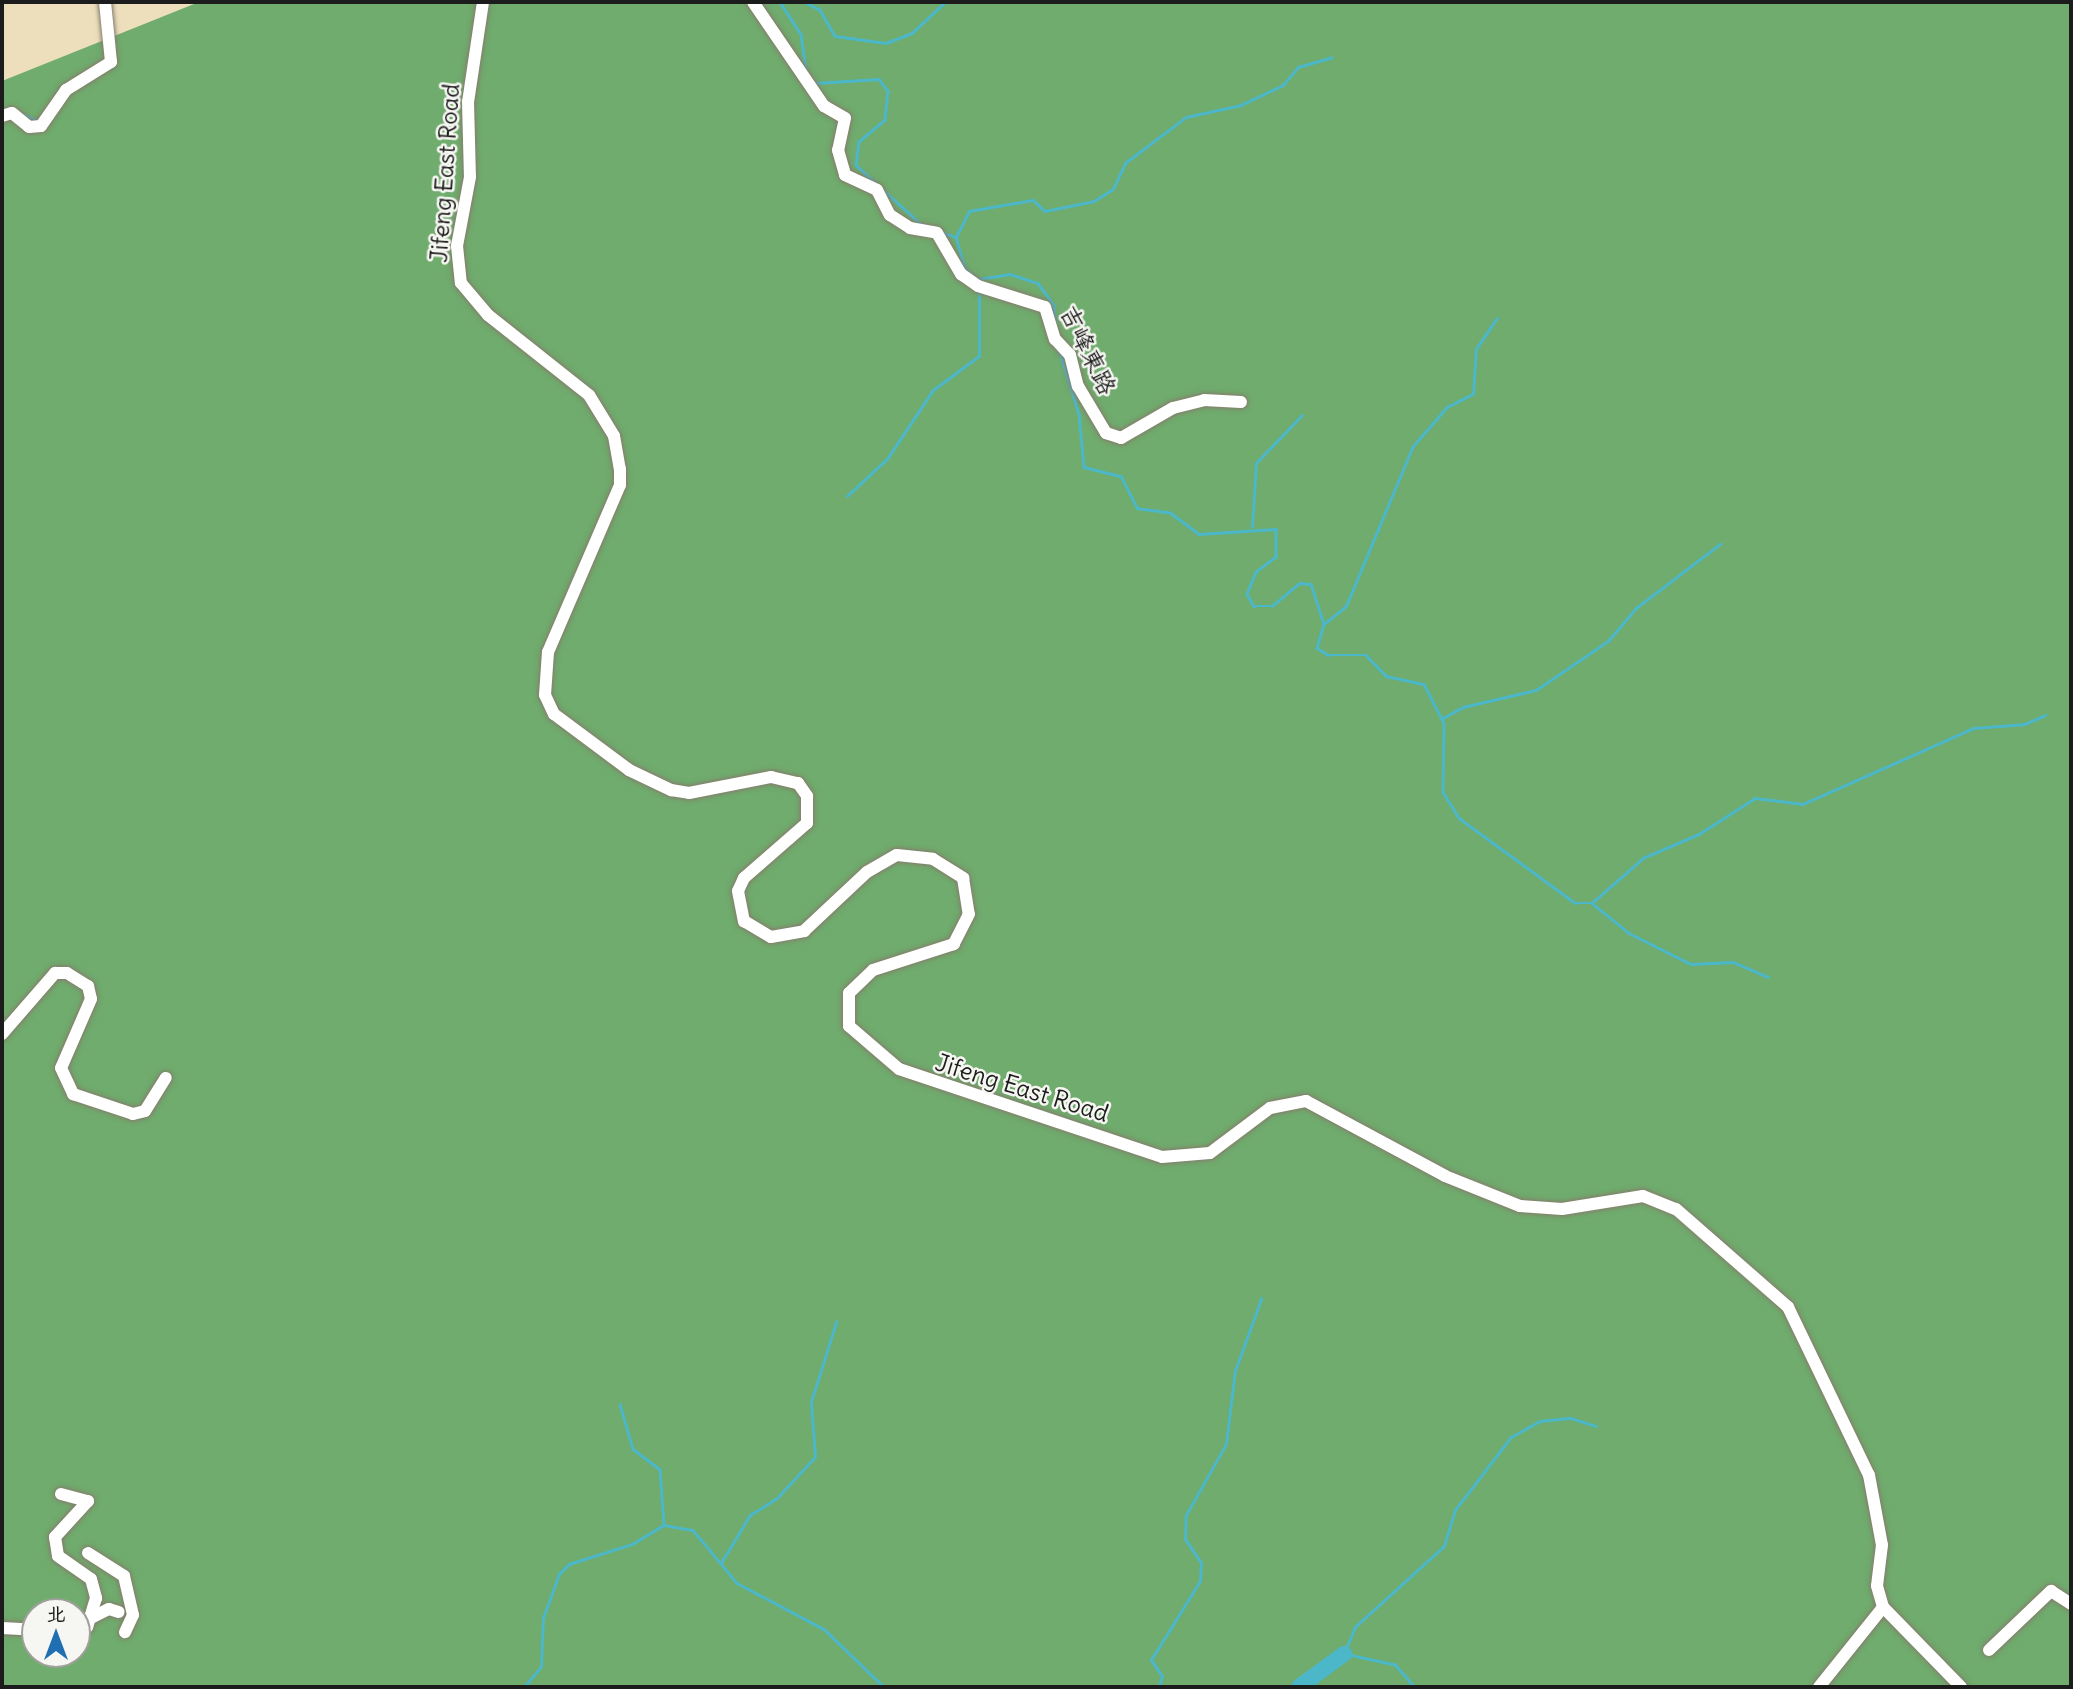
<!DOCTYPE html>
<meta charset="utf-8">
<style>
body{margin:0}
#map{position:relative;width:2073px;height:1689px;overflow:hidden;background:#eddfbc;font-family:Delius,"LXGW WenKai TC",sans-serif}
div>[style]{position:absolute}
[style*='--x']{left:calc(var(--x)*1px);top:calc(var(--y)*1px);width:calc(var(--w)*1px);rotate:calc(var(--a)*1deg)}
.forest>*{inset:0;background:#6fac6d}
.stream>*{height:2.5px;margin:-1.25px;padding:0 1.25px;transform-origin:1.25px;border-radius:1.25px;background:#4db7ca}
.river>*{height:16px;margin:-8px;padding:0 8px;transform-origin:8px;border-radius:8px;background:#4db7ca}
.roads{filter:drop-shadow(0 0 2px #847e6c) drop-shadow(0 0 2px #847e6c)}
.minor>*{height:12px;margin:-6px;padding:0 6px;transform-origin:6px;border-radius:6px;background:#fff}
span{translate:-50% -50%;white-space:nowrap;text-align:center;line-height:1.15;-webkit-text-stroke:5px #f6f6f2;paint-order:stroke}
.street-label{font-size:24px;color:#1c1c1c}
.frame{position:absolute;inset:0;border:4px solid #1c1c1c;pointer-events:none}
.north{position:absolute;left:21px;top:1598px;width:70px;height:70px;box-sizing:border-box;background:#f6f6f2;border:2px solid #9f9f9c;border-radius:50%;rotate:0deg;font-size:19px;font-weight:700;line-height:28px;text-align:center;color:#1c1c1c}
.north::after{content:'';display:block;margin:auto;width:24px;height:32px;background:#1f6fb2;clip-path:polygon(50% 0,100% 100%,50% 72%,0 100%)}
</style>
<div id="map">
<div class="forest">
<div style="clip-path:polygon(evenodd,199px 2px,2071px 2px,2071px 1687px,2px 1687px,2px 81px,199px 2px,35px 1612px,77px 1612px,77px 1654px,35px 1654px,35px 1612px)"></div>
</div>
<div class="stream">
<div style="--x:780;--y:2;--w:38;--a:57"></div>
<div style="--x:801;--y:34;--w:35;--a:82"></div>
<div style="--x:805;--y:2;--w:17;--a:28"></div>
<div style="--x:820;--y:10;--w:30;--a:60"></div>
<div style="--x:835;--y:36;--w:51;--a:7.8"></div>
<div style="--x:886;--y:43;--w:28;--a:-21"></div>
<div style="--x:912;--y:33;--w:45;--a:-43.2"></div>
<div style="--x:815;--y:83;--w:64;--a:-3.6"></div>
<div style="--x:879;--y:79;--w:15;--a:53"></div>
<div style="--x:888;--y:91;--w:29;--a:96"></div>
<div style="--x:885;--y:120;--w:34;--a:140"></div>
<div style="--x:859;--y:142;--w:23;--a:97"></div>
<div style="--x:856;--y:165;--w:89;--a:42.3"></div>
<div style="--x:20;--y:113;--w:21;--a:23"></div>
<div style="--x:941;--y:232;--w:16;--a:18"></div>
<div style="--x:956;--y:237;--w:32;--a:74"></div>
<div style="--x:965;--y:268;--w:12;--a:42"></div>
<div style="--x:956;--y:237;--w:29;--a:-63"></div>
<div style="--x:969;--y:211;--w:65;--a:-9.8"></div>
<div style="--x:1033;--y:200;--w:16;--a:43"></div>
<div style="--x:1045;--y:211;--w:50;--a:-11.5"></div>
<div style="--x:1094;--y:201;--w:22;--a:-32"></div>
<div style="--x:1113;--y:189;--w:29;--a:-65"></div>
<div style="--x:1125;--y:163;--w:76;--a:-37"></div>
<div style="--x:1186;--y:117;--w:56;--a:-12.3"></div>
<div style="--x:1241;--y:105;--w:47;--a:-25.5"></div>
<div style="--x:1283;--y:85;--w:23;--a:-50"></div>
<div style="--x:1298;--y:67;--w:35;--a:-16"></div>
<div style="--x:979;--y:279;--w:31;--a:-9"></div>
<div style="--x:1010;--y:274;--w:29;--a:18"></div>
<div style="--x:1038;--y:283;--w:27;--a:54"></div>
<div style="--x:1054;--y:305;--w:19;--a:84"></div>
<div style="--x:1059;--y:350;--w:67;--a:72.6"></div>
<div style="--x:1079;--y:414;--w:53;--a:84.6"></div>
<div style="--x:1084;--y:467;--w:38;--a:14"></div>
<div style="--x:1121;--y:476;--w:36;--a:63"></div>
<div style="--x:1137;--y:508;--w:34;--a:8"></div>
<div style="--x:1171;--y:513;--w:35;--a:37"></div>
<div style="--x:1199;--y:534;--w:77;--a:-3.7"></div>
<div style="--x:1276;--y:529;--w:28;--a:90"></div>
<div style="--x:1276;--y:557;--w:25;--a:143"></div>
<div style="--x:1256;--y:572;--w:24;--a:112"></div>
<div style="--x:1247;--y:594;--w:14;--a:60"></div>
<div style="--x:1254;--y:606;--w:18;--a:0"></div>
<div style="--x:1272;--y:606;--w:35;--a:-40"></div>
<div style="--x:1299;--y:583;--w:12;--a:5"></div>
<div style="--x:1311;--y:584;--w:42;--a:72"></div>
<div style="--x:1324;--y:624;--w:25;--a:106"></div>
<div style="--x:1317;--y:648;--w:13;--a:32"></div>
<div style="--x:1328;--y:655;--w:38;--a:0"></div>
<div style="--x:1366;--y:655;--w:29;--a:46"></div>
<div style="--x:1386;--y:676;--w:39;--a:12"></div>
<div style="--x:1424;--y:684;--w:44;--a:62.9"></div>
<div style="--x:1444;--y:723;--w:69;--a:90.8"></div>
<div style="--x:1443;--y:792;--w:31;--a:58"></div>
<div style="--x:1459;--y:818;--w:144;--a:36.2"></div>
<div style="--x:1575;--y:903;--w:17;--a:0"></div>
<div style="--x:1592;--y:903;--w:68;--a:-41.4"></div>
<div style="--x:1643;--y:858;--w:61;--a:-23.2"></div>
<div style="--x:1699;--y:834;--w:67;--a:-32.7"></div>
<div style="--x:1755;--y:798;--w:48;--a:7.1"></div>
<div style="--x:1803;--y:804;--w:187;--a:-24"></div>
<div style="--x:1974;--y:728;--w:51;--a:-4.5"></div>
<div style="--x:2025;--y:724;--w:22;--a:-24"></div>
<div style="--x:847;--y:496;--w:54;--a:-42.8"></div>
<div style="--x:887;--y:459;--w:83;--a:-56.3"></div>
<div style="--x:933;--y:390;--w:57;--a:-36.5"></div>
<div style="--x:979;--y:356;--w:67;--a:-90"></div>
<div style="--x:1252;--y:527;--w:64;--a:-86.4"></div>
<div style="--x:1256;--y:463;--w:66;--a:-46.2"></div>
<div style="--x:1324;--y:624;--w:28;--a:-39"></div>
<div style="--x:1346;--y:606;--w:173;--a:-67.3"></div>
<div style="--x:1413;--y:446;--w:52;--a:-48.9"></div>
<div style="--x:1447;--y:407;--w:29;--a:-27"></div>
<div style="--x:1473;--y:394;--w:45;--a:-86.2"></div>
<div style="--x:1476;--y:349;--w:37;--a:-56"></div>
<div style="--x:1443;--y:718;--w:23;--a:-29"></div>
<div style="--x:1463;--y:707;--w:75;--a:-13.1"></div>
<div style="--x:1536;--y:690;--w:87;--a:-34.2"></div>
<div style="--x:1608;--y:641;--w:43;--a:-49.7"></div>
<div style="--x:1636;--y:608;--w:106;--a:-37.3"></div>
<div style="--x:1593;--y:904;--w:46;--a:38.9"></div>
<div style="--x:1629;--y:933;--w:69;--a:26.6"></div>
<div style="--x:1691;--y:964;--w:42;--a:-2.7"></div>
<div style="--x:1733;--y:962;--w:38;--a:23"></div>
<div style="--x:620;--y:1404;--w:47;--a:73.9"></div>
<div style="--x:633;--y:1449;--w:34;--a:37"></div>
<div style="--x:660;--y:1469;--w:56;--a:85.9"></div>
<div style="--x:721;--y:1563;--w:56;--a:-58.9"></div>
<div style="--x:750;--y:1515;--w:31;--a:-32"></div>
<div style="--x:776;--y:1499;--w:57;--a:-47.1"></div>
<div style="--x:815;--y:1457;--w:55;--a:-94.2"></div>
<div style="--x:811;--y:1402;--w:84;--a:-72.6"></div>
<div style="--x:524;--y:1687;--w:26;--a:-50"></div>
<div style="--x:541;--y:1667;--w:49;--a:-87.7"></div>
<div style="--x:543;--y:1618;--w:47;--a:-70"></div>
<div style="--x:559;--y:1574;--w:14;--a:-45"></div>
<div style="--x:569;--y:1564;--w:66;--a:-17.6"></div>
<div style="--x:632;--y:1544;--w:37;--a:-31"></div>
<div style="--x:664;--y:1525;--w:29;--a:10"></div>
<div style="--x:693;--y:1530;--w:69;--a:50.3"></div>
<div style="--x:737;--y:1583;--w:98;--a:27.9"></div>
<div style="--x:824;--y:1629;--w:83;--a:44"></div>
<div style="--x:1159;--y:1687;--w:11;--a:-75"></div>
<div style="--x:1162;--y:1676;--w:19;--a:-125"></div>
<div style="--x:1151;--y:1660;--w:93;--a:-58.2"></div>
<div style="--x:1200;--y:1581;--w:18;--a:-87"></div>
<div style="--x:1201;--y:1563;--w:29;--a:-124"></div>
<div style="--x:1185;--y:1539;--w:24;--a:-88"></div>
<div style="--x:1186;--y:1515;--w:81;--a:-60.6"></div>
<div style="--x:1226;--y:1444;--w:74;--a:-83"></div>
<div style="--x:1235;--y:1371;--w:77;--a:-70.1"></div>
<div style="--x:1414;--y:1687;--w:29;--a:-131"></div>
<div style="--x:1395;--y:1665;--w:52;--a:-167.8"></div>
<div style="--x:1344;--y:1654;--w:29;--a:-68"></div>
<div style="--x:1355;--y:1627;--w:120;--a:-42.3"></div>
<div style="--x:1444;--y:1546;--w:38;--a:-73"></div>
<div style="--x:1455;--y:1510;--w:92;--a:-52.5"></div>
<div style="--x:1511;--y:1437;--w:33;--a:-29"></div>
<div style="--x:1540;--y:1421;--w:31;--a:-6"></div>
<div style="--x:1571;--y:1418;--w:26;--a:18"></div>
</div>
<div class="river">
<div style="--x:1299;--y:1687;--w:56;--a:-36.3"></div>
</div>
<div class="roads">
<div class="minor">
<div style="--x:483;--y:2;--w:101;--a:98.5"></div>
<div style="--x:468;--y:102;--w:75;--a:88.5"></div>
<div style="--x:470;--y:177;--w:70;--a:100.7"></div>
<div style="--x:457;--y:246;--w:37;--a:84"></div>
<div style="--x:461;--y:283;--w:42;--a:49.8"></div>
<div style="--x:488;--y:315;--w:129;--a:38.4"></div>
<div style="--x:589;--y:395;--w:48;--a:58.6"></div>
<div style="--x:614;--y:436;--w:34;--a:80"></div>
<div style="--x:620;--y:469;--w:16;--a:90"></div>
<div style="--x:620;--y:485;--w:182;--a:113.3"></div>
<div style="--x:548;--y:652;--w:43;--a:94"></div>
<div style="--x:545;--y:695;--w:21;--a:65"></div>
<div style="--x:554;--y:714;--w:94;--a:36.7"></div>
<div style="--x:629;--y:770;--w:47;--a:25.5"></div>
<div style="--x:671;--y:790;--w:18;--a:9"></div>
<div style="--x:689;--y:793;--w:84;--a:-11"></div>
<div style="--x:771;--y:777;--w:28;--a:13"></div>
<div style="--x:798;--y:783;--w:16;--a:55"></div>
<div style="--x:807;--y:796;--w:27;--a:90"></div>
<div style="--x:807;--y:823;--w:84;--a:138.9"></div>
<div style="--x:744;--y:878;--w:14;--a:115"></div>
<div style="--x:738;--y:891;--w:31;--a:79"></div>
<div style="--x:744;--y:921;--w:31;--a:31"></div>
<div style="--x:771;--y:937;--w:34;--a:-10"></div>
<div style="--x:804;--y:931;--w:86;--a:-43.1"></div>
<div style="--x:867;--y:872;--w:34;--a:-30"></div>
<div style="--x:897;--y:855;--w:36;--a:6"></div>
<div style="--x:933;--y:859;--w:36;--a:32"></div>
<div style="--x:963;--y:878;--w:36;--a:81"></div>
<div style="--x:969;--y:914;--w:34;--a:117"></div>
<div style="--x:954;--y:944;--w:85;--a:162.2"></div>
<div style="--x:873;--y:970;--w:33;--a:136"></div>
<div style="--x:849;--y:993;--w:33;--a:90"></div>
<div style="--x:849;--y:1026;--w:66;--a:40.7"></div>
<div style="--x:899;--y:1069;--w:277;--a:18.5"></div>
<div style="--x:1162;--y:1157;--w:48;--a:-4.8"></div>
<div style="--x:1210;--y:1153;--w:75;--a:-36.9"></div>
<div style="--x:1270;--y:1108;--w:37;--a:-11"></div>
<div style="--x:1306;--y:1101;--w:158;--a:28.3"></div>
<div style="--x:1445;--y:1176;--w:81;--a:21.8"></div>
<div style="--x:1520;--y:1206;--w:42;--a:4.1"></div>
<div style="--x:1562;--y:1209;--w:82;--a:-9.1"></div>
<div style="--x:1643;--y:1196;--w:35;--a:22"></div>
<div style="--x:1676;--y:1209;--w:149;--a:41.2"></div>
<div style="--x:1788;--y:1307;--w:187;--a:64.3"></div>
<div style="--x:1869;--y:1475;--w:71;--a:79.5"></div>
<div style="--x:1882;--y:1545;--w:41;--a:97"></div>
<div style="--x:1877;--y:1586;--w:22;--a:74"></div>
<div style="--x:1883;--y:1607;--w:112;--a:45.7"></div>
<div style="--x:753;--y:2;--w:126;--a:55.7"></div>
<div style="--x:824;--y:106;--w:24;--a:30"></div>
<div style="--x:845;--y:118;--w:33;--a:102"></div>
<div style="--x:838;--y:150;--w:26;--a:74"></div>
<div style="--x:845;--y:175;--w:35;--a:25"></div>
<div style="--x:877;--y:190;--w:28;--a:63"></div>
<div style="--x:890;--y:215;--w:24;--a:33"></div>
<div style="--x:910;--y:228;--w:27;--a:10"></div>
<div style="--x:937;--y:233;--w:48;--a:59.7"></div>
<div style="--x:961;--y:274;--w:21;--a:35"></div>
<div style="--x:978;--y:286;--w:70;--a:17.4"></div>
<div style="--x:1045;--y:307;--w:34;--a:73"></div>
<div style="--x:1055;--y:339;--w:22;--a:47"></div>
<div style="--x:1070;--y:355;--w:32;--a:76"></div>
<div style="--x:1078;--y:386;--w:55;--a:59.2"></div>
<div style="--x:1106;--y:433;--w:16;--a:18"></div>
<div style="--x:1121;--y:438;--w:60;--a:-30"></div>
<div style="--x:1173;--y:408;--w:32;--a:-14"></div>
<div style="--x:1204;--y:400;--w:37;--a:3"></div>
<div style="--x:2;--y:116;--w:10;--a:-17"></div>
<div style="--x:12;--y:113;--w:22;--a:39"></div>
<div style="--x:29;--y:127;--w:12;--a:-5"></div>
<div style="--x:41;--y:126;--w:44;--a:-55.2"></div>
<div style="--x:66;--y:90;--w:53;--a:-31.9"></div>
<div style="--x:111;--y:62;--w:60;--a:-95.7"></div>
<div style="--x:2;--y:1034;--w:81;--a:-49"></div>
<div style="--x:55;--y:973;--w:12;--a:0"></div>
<div style="--x:67;--y:973;--w:25;--a:32"></div>
<div style="--x:88;--y:986;--w:13;--a:77"></div>
<div style="--x:91;--y:999;--w:75;--a:113.5"></div>
<div style="--x:61;--y:1068;--w:29;--a:65"></div>
<div style="--x:73;--y:1094;--w:63;--a:18.4"></div>
<div style="--x:133;--y:1114;--w:12;--a:-14"></div>
<div style="--x:145;--y:1111;--w:39;--a:-58"></div>
<div style="--x:61;--y:1494;--w:28;--a:15"></div>
<div style="--x:88;--y:1501;--w:49;--a:132.5"></div>
<div style="--x:55;--y:1537;--w:19;--a:81"></div>
<div style="--x:58;--y:1556;--w:40;--a:34.9"></div>
<div style="--x:91;--y:1579;--w:20;--a:75"></div>
<div style="--x:96;--y:1598;--w:30;--a:107"></div>
<div style="--x:87;--y:1627;--w:11;--a:153"></div>
<div style="--x:88;--y:1553;--w:43;--a:32.6"></div>
<div style="--x:124;--y:1576;--w:40;--a:77"></div>
<div style="--x:133;--y:1615;--w:19;--a:115"></div>
<div style="--x:91;--y:1618;--w:20;--a:-27"></div>
<div style="--x:109;--y:1609;--w:10;--a:17"></div>
<div style="--x:2;--y:1628;--w:33;--a:3"></div>
<div style="--x:1989;--y:1650;--w:86;--a:-43.6"></div>
<div style="--x:2051;--y:1591;--w:24;--a:33"></div>
<div style="--x:1819;--y:1687;--w:102;--a:-51.3"></div>
</div>
</div>
<div class="street-label">
<span style="left:445px;top:173px;rotate:-86deg">Jifeng East Road</span>
<span style="left:1088px;top:350px;rotate:64deg">吉峰東路</span>
<span style="left:1022px;top:1088px;rotate:17deg">Jifeng East Road</span>
</div>
<div class="frame"></div>
<div class="north">北</div>
</div>
